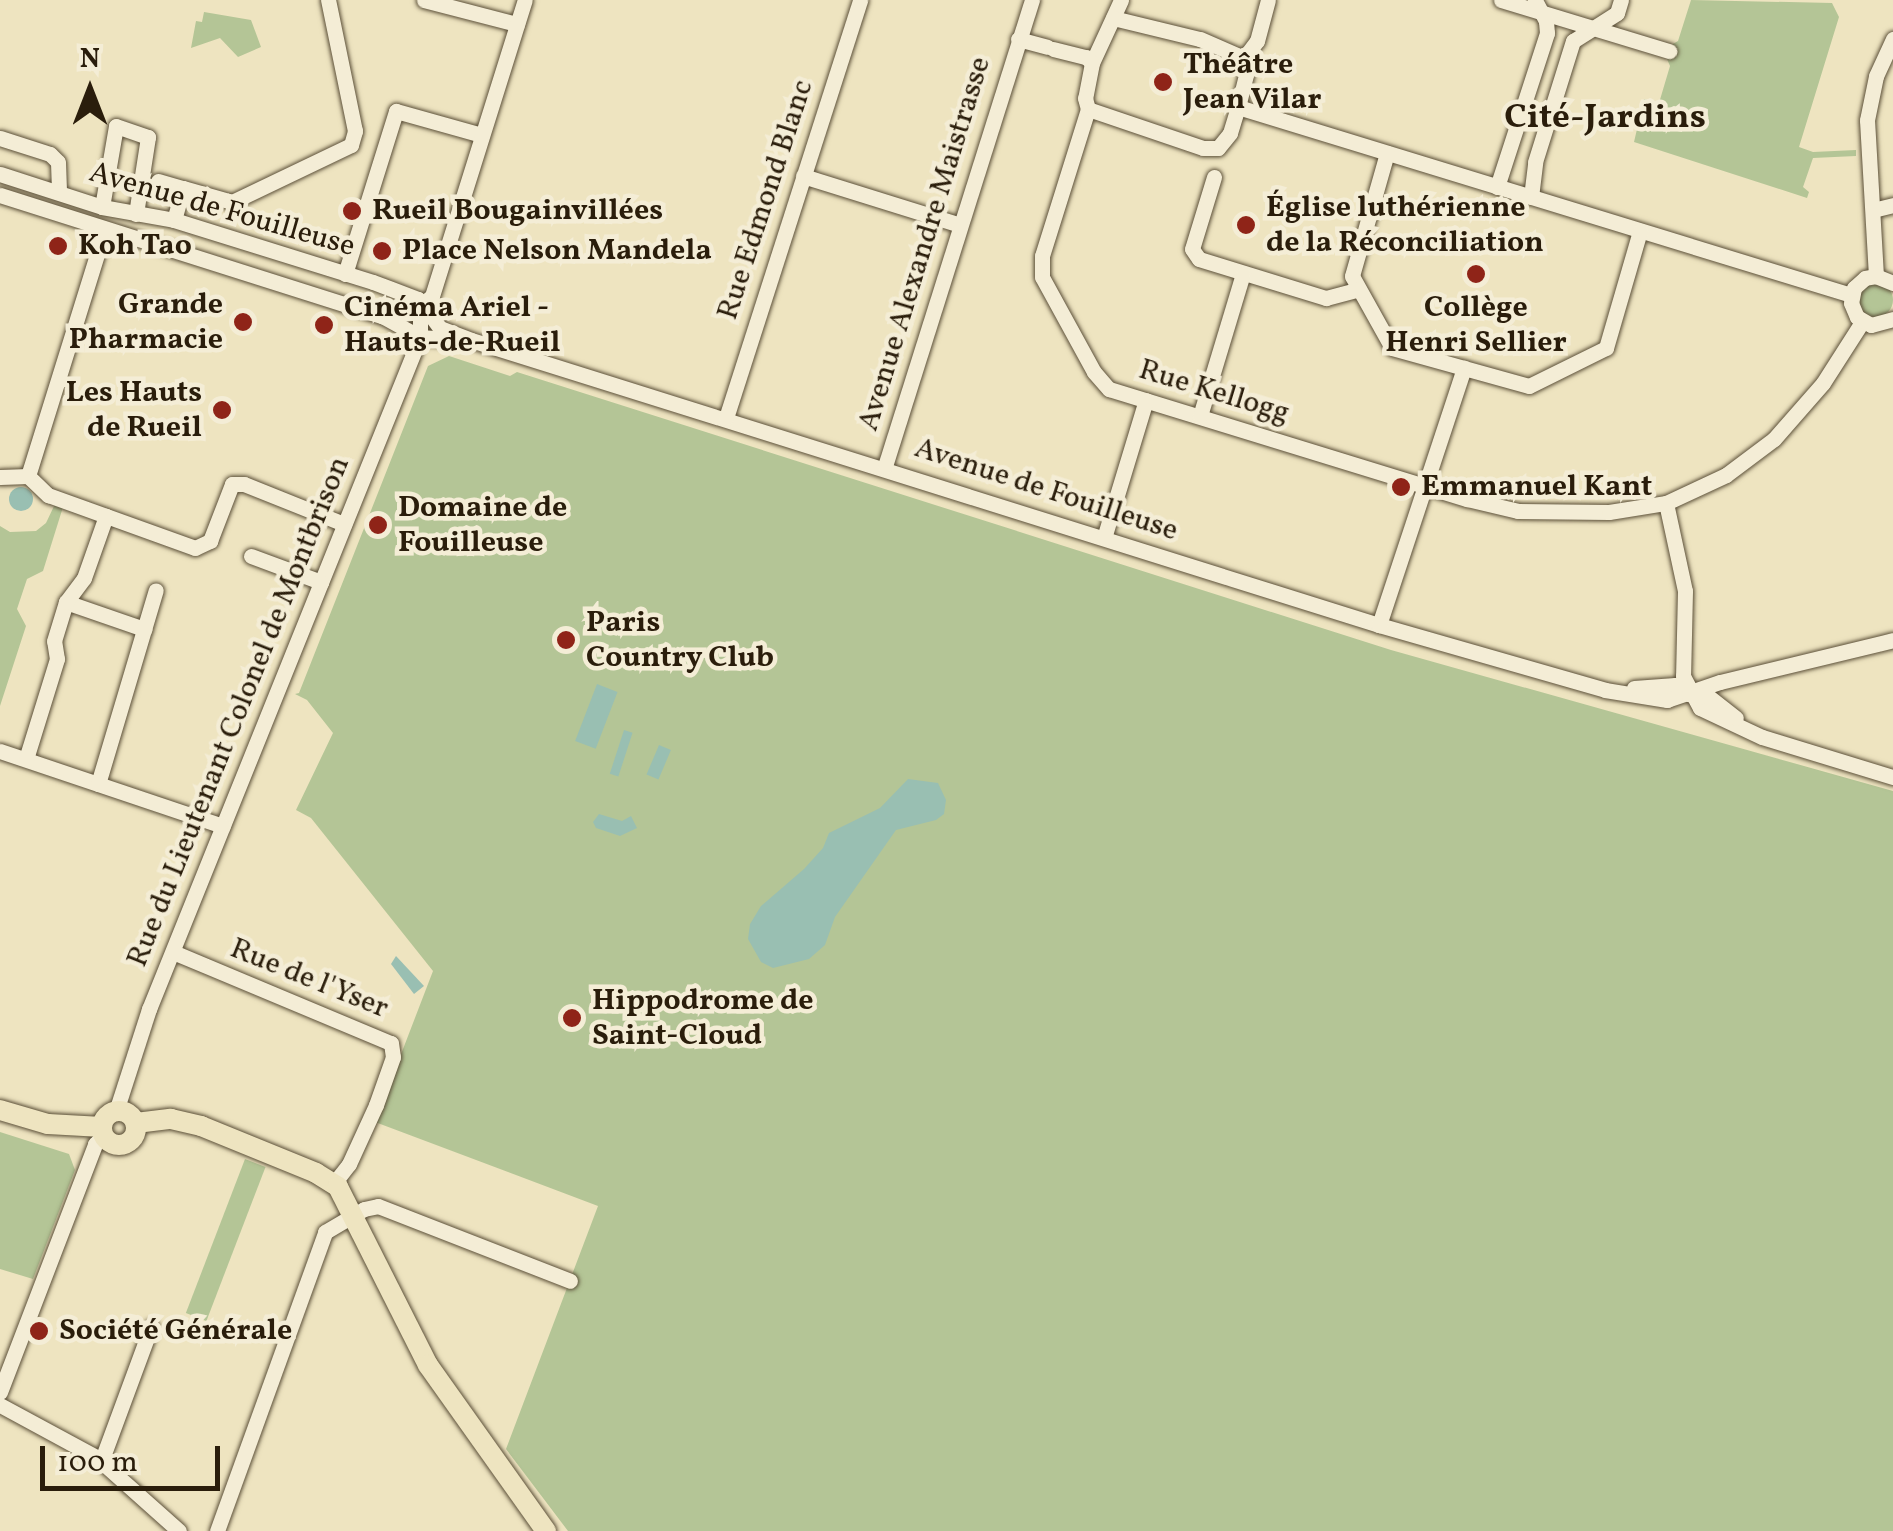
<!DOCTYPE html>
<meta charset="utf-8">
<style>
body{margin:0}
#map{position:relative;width:1893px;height:1531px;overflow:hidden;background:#eee4c0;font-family:Vollkorn,serif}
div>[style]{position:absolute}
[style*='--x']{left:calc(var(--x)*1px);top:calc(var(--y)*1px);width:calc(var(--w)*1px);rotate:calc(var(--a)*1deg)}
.green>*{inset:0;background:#b4c596;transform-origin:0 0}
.round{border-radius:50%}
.water>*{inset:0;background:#99bfb2;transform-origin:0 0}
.roads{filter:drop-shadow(0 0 2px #5b4f38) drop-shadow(0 0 2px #5b4f38)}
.minor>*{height:15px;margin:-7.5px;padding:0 7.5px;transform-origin:7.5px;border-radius:7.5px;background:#f4edd6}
.major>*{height:20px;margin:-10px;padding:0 10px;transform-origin:10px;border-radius:10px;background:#eee4c0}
.major>.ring{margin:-10px;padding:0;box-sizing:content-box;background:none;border:20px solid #eee4c0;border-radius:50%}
.dots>*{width:28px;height:28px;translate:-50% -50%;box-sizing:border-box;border:5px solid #f4edd6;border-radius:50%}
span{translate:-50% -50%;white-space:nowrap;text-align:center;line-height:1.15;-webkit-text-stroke:9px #f4edd6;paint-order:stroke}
.poi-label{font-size:30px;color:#2a1d0b;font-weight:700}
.left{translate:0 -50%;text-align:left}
.right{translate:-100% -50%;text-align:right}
.street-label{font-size:30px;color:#2a1d0b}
.quarter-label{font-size:35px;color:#2a1d0b;font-weight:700}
.north{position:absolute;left:40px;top:40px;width:100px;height:100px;-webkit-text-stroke:8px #f4edd6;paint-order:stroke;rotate:0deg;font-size:28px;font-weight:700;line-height:40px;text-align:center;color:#2a1d0b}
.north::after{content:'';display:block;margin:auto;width:35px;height:45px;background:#2a1d0b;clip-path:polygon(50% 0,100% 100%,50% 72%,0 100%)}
.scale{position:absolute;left:40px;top:1446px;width:180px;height:45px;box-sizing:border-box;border:5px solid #2a1d0b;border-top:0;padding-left:12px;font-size:30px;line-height:35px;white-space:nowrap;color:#2a1d0b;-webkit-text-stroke:8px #f4edd6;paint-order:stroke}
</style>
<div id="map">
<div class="green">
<div style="clip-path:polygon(1691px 0,1832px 3px,1839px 17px,1799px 147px,1813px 152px,1856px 150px,1856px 156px,1813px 158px,1803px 187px,1809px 192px,1807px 198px,1634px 142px,1644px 99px,1659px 103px,1670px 66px,1667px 59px,1671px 45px,1678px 41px)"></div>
<div style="clip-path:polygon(204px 12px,251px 20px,261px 47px,238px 57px,220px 38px,191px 48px,196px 21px,202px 22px)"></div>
<div class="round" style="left:1859px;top:283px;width:34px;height:34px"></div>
<div style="clip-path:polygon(449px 356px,510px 376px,517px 372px,1391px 650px,1893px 791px,1893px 1531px,568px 1531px,506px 1449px,598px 1206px,375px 1122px,433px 971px,311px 818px,296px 810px,333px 733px,307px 700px,295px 694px,299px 693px,428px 366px)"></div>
<div style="clip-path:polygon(55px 504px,63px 507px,43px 571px,27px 579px,17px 609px,26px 626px,0 706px,0 526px,10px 532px,36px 531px,46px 523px)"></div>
<div style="clip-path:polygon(0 1132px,69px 1154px,75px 1170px,33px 1279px,0 1269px)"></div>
<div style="left:245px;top:1159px;width:22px;height:165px;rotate:21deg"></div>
</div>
<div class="water">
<div class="round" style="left:9px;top:487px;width:24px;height:24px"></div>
<div style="left:597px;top:684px;width:22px;height:61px;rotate:21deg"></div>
<div style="left:624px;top:730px;width:9px;height:46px;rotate:18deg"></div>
<div style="left:659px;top:745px;width:13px;height:32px;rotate:23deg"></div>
<div style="clip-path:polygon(908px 779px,938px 783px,946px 800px,944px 814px,936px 820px,896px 830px,835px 917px,825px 945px,809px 959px,773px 968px,761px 962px,748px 939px,750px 924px,761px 906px,804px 869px,823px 848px,829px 833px,880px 808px)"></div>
<div style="clip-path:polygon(599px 814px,622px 821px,631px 816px,637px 828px,620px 836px,596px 828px,593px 822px)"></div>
<div style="clip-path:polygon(396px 956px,424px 986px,414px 994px,391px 964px)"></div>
</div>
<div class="roads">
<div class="minor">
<div style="--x:424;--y:0;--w:96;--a:14.5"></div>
<div style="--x:1121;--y:0;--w:69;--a:114.7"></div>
<div style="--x:1092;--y:63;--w:36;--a:101"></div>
<div style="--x:1085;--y:98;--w:11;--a:75"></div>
<div style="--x:1088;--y:109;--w:154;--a:107.4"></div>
<div style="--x:1042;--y:256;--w:21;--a:90"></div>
<div style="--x:1042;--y:277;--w:108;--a:61.3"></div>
<div style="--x:1094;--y:372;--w:23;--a:49"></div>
<div style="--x:1109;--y:389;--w:375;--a:17.1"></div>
<div style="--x:1467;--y:499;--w:52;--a:13.2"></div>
<div style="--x:1518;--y:511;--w:91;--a:0.6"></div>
<div style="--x:1609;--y:512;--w:58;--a:-9"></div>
<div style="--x:1666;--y:503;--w:66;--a:-25"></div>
<div style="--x:1726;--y:475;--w:60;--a:-36.9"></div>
<div style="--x:1774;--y:439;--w:74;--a:-48.8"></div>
<div style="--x:1823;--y:383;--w:72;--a:-57.4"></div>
<div style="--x:1501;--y:0;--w:176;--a:16.9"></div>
<div style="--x:1113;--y:18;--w:89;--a:13.6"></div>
<div style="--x:1200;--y:39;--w:48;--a:23.4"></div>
<div style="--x:1018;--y:39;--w:30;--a:15"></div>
<div style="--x:1053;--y:49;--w:34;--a:14"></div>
<div style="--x:1086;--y:57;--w:8;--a:45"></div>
<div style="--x:1244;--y:58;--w:21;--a:-53"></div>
<div style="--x:1257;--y:41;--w:42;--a:-75"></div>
<div style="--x:1238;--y:107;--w:641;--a:17.05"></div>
<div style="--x:1088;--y:109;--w:121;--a:18.7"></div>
<div style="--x:1203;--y:148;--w:15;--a:0"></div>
<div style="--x:1218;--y:148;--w:19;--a:-51"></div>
<div style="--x:1230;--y:133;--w:27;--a:-73"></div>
<div style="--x:1238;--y:107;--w:33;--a:-76"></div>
<div style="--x:1246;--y:75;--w:17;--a:-97"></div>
<div style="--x:0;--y:138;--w:52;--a:17.7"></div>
<div style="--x:50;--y:154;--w:11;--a:45"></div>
<div style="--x:58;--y:162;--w:30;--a:88"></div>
<div style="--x:1387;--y:153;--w:128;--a:105.9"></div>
<div style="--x:1352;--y:276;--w:82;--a:60.9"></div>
<div style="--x:1392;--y:348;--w:142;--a:15.5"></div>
<div style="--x:1529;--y:386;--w:86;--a:-26.3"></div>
<div style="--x:1606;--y:348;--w:122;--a:-73.8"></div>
<div style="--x:0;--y:174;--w:107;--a:17.9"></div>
<div style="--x:102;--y:207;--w:73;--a:10.2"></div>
<div style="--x:174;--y:220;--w:208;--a:17.3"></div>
<div style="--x:373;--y:282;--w:48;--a:20.7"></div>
<div style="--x:418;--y:299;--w:10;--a:79"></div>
<div style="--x:420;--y:309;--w:28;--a:90"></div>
<div style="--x:420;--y:337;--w:725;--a:111.96"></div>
<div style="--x:149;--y:1009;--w:107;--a:107.9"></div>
<div style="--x:803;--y:176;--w:164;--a:17.3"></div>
<div style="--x:1214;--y:177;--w:75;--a:107"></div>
<div style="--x:1192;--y:249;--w:12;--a:55"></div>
<div style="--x:1199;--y:259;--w:133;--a:17.1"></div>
<div style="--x:1326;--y:298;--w:34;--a:-15"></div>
<div style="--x:158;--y:181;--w:26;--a:16"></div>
<div style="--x:1497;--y:187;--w:162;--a:-72"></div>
<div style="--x:1547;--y:33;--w:12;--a:-95"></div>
<div style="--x:1546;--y:21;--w:24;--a:-118"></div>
<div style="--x:0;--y:195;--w:401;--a:17.6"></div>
<div style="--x:382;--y:316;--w:43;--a:28.9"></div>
<div style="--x:420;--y:337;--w:42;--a:4.1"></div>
<div style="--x:1531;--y:197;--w:35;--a:-83"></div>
<div style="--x:1535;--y:162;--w:127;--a:-72.6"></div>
<div style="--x:1573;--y:41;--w:52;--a:-32.5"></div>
<div style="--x:1617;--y:13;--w:14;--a:-73"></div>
<div style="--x:102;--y:207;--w:82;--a:-80.2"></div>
<div style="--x:116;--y:126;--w:34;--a:19"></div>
<div style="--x:148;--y:137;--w:78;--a:98.9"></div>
<div style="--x:1873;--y:210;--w:21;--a:-14"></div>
<div style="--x:174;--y:220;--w:33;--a:-74"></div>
<div style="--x:183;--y:188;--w:51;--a:15.9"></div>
<div style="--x:232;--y:202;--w:132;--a:-25.6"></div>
<div style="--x:351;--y:145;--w:15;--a:-74"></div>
<div style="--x:355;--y:131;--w:134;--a:-101.6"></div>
<div style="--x:345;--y:274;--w:171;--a:-72.6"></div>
<div style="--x:396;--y:111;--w:89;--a:15.6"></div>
<div style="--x:1876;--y:276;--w:156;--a:-93.3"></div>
<div style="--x:1867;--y:120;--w:45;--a:-78.4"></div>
<div style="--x:1876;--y:76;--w:41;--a:-65.3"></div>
<div style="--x:1893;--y:283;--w:18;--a:-158"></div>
<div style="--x:1876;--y:276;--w:11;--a:170"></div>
<div style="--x:1865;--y:278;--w:15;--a:138"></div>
<div style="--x:1854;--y:288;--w:15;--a:101"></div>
<div style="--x:1851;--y:303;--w:15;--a:67"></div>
<div style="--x:1857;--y:317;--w:16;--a:30"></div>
<div style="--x:1871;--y:325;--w:23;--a:-15"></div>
<div style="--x:420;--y:309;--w:10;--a:24"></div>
<div style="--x:429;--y:313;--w:19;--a:54"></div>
<div style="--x:440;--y:328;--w:33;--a:21"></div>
<div style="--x:471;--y:340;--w:952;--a:17.43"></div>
<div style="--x:1379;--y:625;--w:235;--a:16"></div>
<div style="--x:1605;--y:690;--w:63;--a:9.2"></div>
<div style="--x:1667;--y:700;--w:56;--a:-18.8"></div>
<div style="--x:1720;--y:682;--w:178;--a:-13.6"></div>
<div style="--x:382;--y:316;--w:29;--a:-6"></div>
<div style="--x:411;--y:313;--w:27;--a:-39"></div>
<div style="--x:432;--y:296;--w:310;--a:-72.6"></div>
<div style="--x:1200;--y:416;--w:148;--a:-73.2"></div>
<div style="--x:726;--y:418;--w:439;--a:-72.2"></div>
<div style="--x:885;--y:466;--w:489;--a:-72.5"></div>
<div style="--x:28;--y:476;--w:28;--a:44"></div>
<div style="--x:48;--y:495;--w:156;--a:19.8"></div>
<div style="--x:195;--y:548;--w:17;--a:-25"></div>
<div style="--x:210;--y:541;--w:61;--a:-68.9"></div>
<div style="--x:232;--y:484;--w:12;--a:0"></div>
<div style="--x:244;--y:484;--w:108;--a:21.8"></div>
<div style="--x:28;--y:476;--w:259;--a:-72.7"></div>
<div style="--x:0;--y:477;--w:28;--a:-2"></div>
<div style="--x:1666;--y:503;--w:90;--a:77.8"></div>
<div style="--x:1685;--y:591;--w:85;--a:91.3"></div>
<div style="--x:1683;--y:676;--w:36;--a:62"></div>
<div style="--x:1700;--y:708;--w:68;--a:25.1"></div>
<div style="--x:1762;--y:737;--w:137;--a:17"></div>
<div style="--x:1104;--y:538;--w:144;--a:-73.1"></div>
<div style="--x:251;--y:556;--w:75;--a:20.4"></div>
<div style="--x:66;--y:602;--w:83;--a:19.1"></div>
<div style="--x:1379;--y:625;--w:271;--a:-71.7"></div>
<div style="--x:1634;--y:688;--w:41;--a:-4.2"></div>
<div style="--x:1675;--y:685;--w:17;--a:33"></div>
<div style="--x:1689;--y:694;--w:20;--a:9"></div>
<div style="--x:1709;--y:697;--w:34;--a:38"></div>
<div style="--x:0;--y:751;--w:235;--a:18.6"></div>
<div style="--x:26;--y:759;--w:105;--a:-72.8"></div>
<div style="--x:57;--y:659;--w:18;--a:-99"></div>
<div style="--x:54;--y:641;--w:41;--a:-72.9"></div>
<div style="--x:66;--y:602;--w:30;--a:-53"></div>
<div style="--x:84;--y:578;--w:66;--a:-70.5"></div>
<div style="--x:98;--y:784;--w:202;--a:-73.4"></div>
<div style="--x:173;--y:952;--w:236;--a:22.7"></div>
<div style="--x:391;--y:1043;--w:14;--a:82"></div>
<div style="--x:393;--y:1057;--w:51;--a:109.5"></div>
<div style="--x:376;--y:1105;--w:65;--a:114.6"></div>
<div style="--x:349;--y:1164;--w:24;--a:128"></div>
<div style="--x:0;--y:1392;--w:266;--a:-69"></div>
<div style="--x:95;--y:1144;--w:13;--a:-45"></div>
<div style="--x:0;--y:1405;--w:109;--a:28.4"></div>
<div style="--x:96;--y:1457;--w:111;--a:41.7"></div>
<div style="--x:101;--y:1462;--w:144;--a:-69.7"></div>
<div style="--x:217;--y:1531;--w:318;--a:-70.1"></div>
<div style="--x:325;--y:1232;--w:45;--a:-30.5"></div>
<div style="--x:364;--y:1209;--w:14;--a:-12"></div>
<div style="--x:378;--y:1206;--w:206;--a:21.3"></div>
</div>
<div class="major">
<div style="--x:0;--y:1110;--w:50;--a:16.3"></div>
<div style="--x:48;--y:1124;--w:54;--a:3.2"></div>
<div class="ring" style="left:102px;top:1111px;width:14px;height:14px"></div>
<div style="--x:136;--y:1123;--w:35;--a:-7"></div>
<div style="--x:171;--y:1119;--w:31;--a:13"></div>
<div style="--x:201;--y:1126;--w:124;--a:22.2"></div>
<div style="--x:316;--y:1173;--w:26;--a:32"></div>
<div style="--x:338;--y:1187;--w:199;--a:63.2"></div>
<div style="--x:428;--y:1365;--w:204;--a:54.6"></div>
</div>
</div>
<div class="dots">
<div style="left:1163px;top:82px;background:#8f2418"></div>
<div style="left:352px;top:211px;background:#8f2418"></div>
<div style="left:1246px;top:225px;background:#8f2418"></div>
<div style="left:58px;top:246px;background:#8f2418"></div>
<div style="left:382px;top:251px;background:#8f2418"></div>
<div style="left:1476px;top:274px;background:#8f2418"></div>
<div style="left:243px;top:322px;background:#8f2418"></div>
<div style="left:324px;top:325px;background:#8f2418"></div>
<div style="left:222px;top:410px;background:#8f2418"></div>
<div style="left:1401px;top:487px;background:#8f2418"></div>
<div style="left:378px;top:525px;background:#8f2418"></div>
<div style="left:566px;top:640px;background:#8f2418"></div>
<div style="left:572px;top:1018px;background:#8f2418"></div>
<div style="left:39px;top:1331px;background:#8f2418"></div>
</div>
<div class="poi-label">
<span class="left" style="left:1183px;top:82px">Théâtre<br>Jean Vilar</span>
<span class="left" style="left:1266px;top:225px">Église luthérienne<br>de la Réconciliation</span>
<span class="left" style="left:372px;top:211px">Rueil Bougainvillées</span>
<span class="left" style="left:78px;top:246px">Koh Tao</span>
<span class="left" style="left:402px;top:251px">Place Nelson Mandela</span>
<span class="right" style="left:223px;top:322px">Grande<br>Pharmacie</span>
<span class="left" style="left:344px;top:325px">Cinéma Ariel -<br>Hauts-de-Rueil</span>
<span style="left:1476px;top:325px">Collège<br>Henri Sellier</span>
<span class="right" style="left:202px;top:410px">Les Hauts<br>de Rueil</span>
<span class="left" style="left:1421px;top:487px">Emmanuel Kant</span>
<span class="left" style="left:398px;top:525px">Domaine de<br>Fouilleuse</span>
<span class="left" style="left:586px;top:640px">Paris<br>Country Club</span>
<span class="left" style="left:592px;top:1018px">Hippodrome de<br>Saint-Cloud</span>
<span class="left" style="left:59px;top:1331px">Société Générale</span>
</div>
<div class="street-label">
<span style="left:766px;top:200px;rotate:-72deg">Rue Edmond Blanc</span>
<span style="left:222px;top:210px;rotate:16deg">Avenue de Fouilleuse</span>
<span style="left:925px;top:244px;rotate:-73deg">Avenue Alexandre Maistrasse</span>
<span style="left:1214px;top:392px;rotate:17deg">Rue Kellogg</span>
<span style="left:1046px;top:490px;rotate:18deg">Avenue de Fouilleuse</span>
<span style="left:239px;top:712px;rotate:-68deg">Rue du Lieutenant Colonel de Montbrison</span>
<span style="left:309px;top:979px;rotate:22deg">Rue de l'Yser</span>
</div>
<div class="quarter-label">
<span style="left:1605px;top:118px">Cité-Jardins</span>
</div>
<div class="north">N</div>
<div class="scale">100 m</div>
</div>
